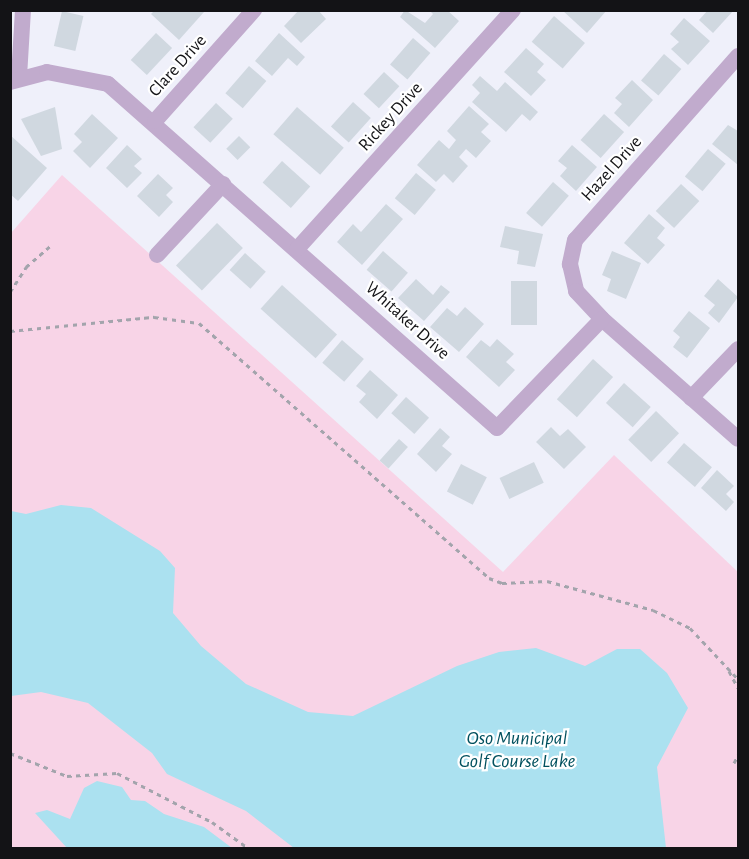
<!DOCTYPE html>
<style>
body{margin:0}
#map{position:relative;width:749px;height:859px;overflow:hidden;background:#eff0fa;font-family:"Alegreya Sans",sans-serif}
div>[style]{position:absolute}
[style*='--x']{left:calc(var(--x)*1px);top:calc(var(--y)*1px);width:calc(var(--w)*1px);rotate:calc(var(--a)*1deg)}
.green>*{inset:0;background:#f8d4e7}
.water>*{inset:0;background:#abe1f0}
.building>*{inset:0;background:#d0d8e0;transform-origin:0 0}
.path>*{height:3px;margin-top:-1.5px;transform-origin:0;background:repeating-linear-gradient(90deg,#a3a4ac 0 4.5px,transparent 0 9px)}
.minor>*{height:16px;margin:-8px;padding:0 8px;transform-origin:8px;border-radius:8px;background:#c1abcd}
span{translate:-50% -50%;white-space:nowrap;text-align:center;line-height:1.15;-webkit-text-stroke:4.5px #fff;paint-order:stroke}
.street-label{font-size:18px;color:#131316}
.water-label{font-size:20px;color:#00505e;font-style:italic}
.frame{position:absolute;inset:0;border:12px solid #131316;pointer-events:none}
</style>
<div id="map">
<div class="green">
<div style="clip-path:polygon(62px 175px,503px 572px,614px 455px,738px 572px,738px 848px,11px 848px,11px 233px)"></div>
</div>
<div class="water">
<div style="clip-path:polygon(61px 505px,91px 508px,160px 551px,175px 568px,173px 613px,201px 646px,246px 684px,308px 712px,353px 716px,457px 666px,499px 652px,536px 648px,585px 666px,617px 649px,640px 649px,667px 673px,688px 708px,657px 767px,666px 848px,294px 848px,246px 811px,167px 774px,152px 753px,88px 703px,41px 692px,11px 696px,11px 511px,26px 514px)"></div>
<div style="clip-path:polygon(97px 781px,122px 787px,131px 800px,145px 801px,164px 814px,204px 827px,232px 848px,67px 848px,35px 813px,47px 810px,70px 819px,84px 788px)"></div>
</div>
<div class="building">
<div style="clip-path:polygon(155px 10px,202px 10px,204px 12px,179px 40px,151px 14px)"></div>
<div style="clip-path:polygon(299px 10px,318px 10px,326px 19px,301px 43px,284px 26px)"></div>
<div style="clip-path:polygon(405px 10px,425px 23px,433px 14px,429px 10px,447px 10px,459px 21px,435px 48px,400px 17px)"></div>
<div style="clip-path:polygon(562px 10px,607px 10px,587px 33px)"></div>
<div style="clip-path:polygon(708px 10px,734px 10px,713px 33px,699px 20px)"></div>
<div style="left:62px;top:11px;width:22px;height:36px;rotate:13deg"></div>
<div style="left:554px;top:16px;width:41px;height:34px;rotate:41deg"></div>
<div style="clip-path:polygon(684px 18px,710px 41px,688px 65px,671px 49px,679px 42px,670px 34px)"></div>
<div style="left:156px;top:33px;width:22px;height:37px;rotate:43deg"></div>
<div style="clip-path:polygon(279px 33px,305px 57px,297px 66px,288px 58px,272px 76px,255px 61px)"></div>
<div style="left:413px;top:38px;width:23px;height:35px;rotate:41deg"></div>
<div style="clip-path:polygon(526px 48px,544px 64px,537px 72px,546px 80px,531px 96px,504px 72px)"></div>
<div style="left:664px;top:54px;width:23px;height:35px;rotate:41deg"></div>
<div style="left:249px;top:66px;width:23px;height:36px;rotate:41deg"></div>
<div style="left:384px;top:72px;width:21px;height:30px;rotate:43deg"></div>
<div style="clip-path:polygon(480px 76px,497px 91px,505px 82px,538px 112px,530px 121px,522px 114px,506px 132px,472px 102px,480px 93px,472px 85px)"></div>
<div style="clip-path:polygon(632px 80px,653px 100px,629px 127px,614px 113px,622px 104px,615px 98px)"></div>
<div style="left:353px;top:102px;width:24px;height:33px;rotate:42deg"></div>
<div style="left:216px;top:103px;width:23px;height:33px;rotate:43deg"></div>
<div style="clip-path:polygon(469px 106px,489px 124px,481px 132px,491px 141px,476px 158px,466px 149px,459px 157px,468px 166px,453px 183px,444px 174px,436px 182px,417px 165px,439px 140px,449px 149px,456px 140px,447px 131px)"></div>
<div style="clip-path:polygon(55px 107px,62px 149px,41px 156px,21px 119px)"></div>
<div style="left:297px;top:107px;width:62px;height:36px;rotate:41deg"></div>
<div style="clip-path:polygon(92px 114px,118px 138px,90px 168px,73px 151px,82px 142px,74px 134px)"></div>
<div style="left:604px;top:114px;width:27px;height:35px;rotate:42deg"></div>
<div style="clip-path:polygon(728px 125px,738px 131px,738px 165px,712px 144px)"></div>
<div style="clip-path:polygon(10px 135px,47px 168px,18px 201px,10px 194px)"></div>
<div style="left:239px;top:136px;width:16px;height:18px;rotate:45deg"></div>
<div style="clip-path:polygon(127px 145px,142px 159px,134px 166px,142px 173px,127px 188px,106px 168px)"></div>
<div style="clip-path:polygon(572px 145px,597px 167px,576px 191px,560px 176px,567px 168px,558px 161px)"></div>
<div style="left:708px;top:149px;width:23px;height:36px;rotate:40deg"></div>
<div style="left:282px;top:161px;width:38px;height:29px;rotate:42deg"></div>
<div style="left:416px;top:173px;width:26px;height:33px;rotate:40deg"></div>
<div style="clip-path:polygon(158px 174px,173px 188px,166px 195px,173px 202px,159px 217px,137px 196px)"></div>
<div style="left:553px;top:182px;width:21px;height:41px;rotate:41deg"></div>
<div style="left:681px;top:184px;width:25px;height:37px;rotate:43deg"></div>
<div style="clip-path:polygon(386px 204px,403px 219px,362px 265px,337px 242px,353px 224px,361px 232px)"></div>
<div style="clip-path:polygon(649px 214px,665px 228px,657px 238px,665px 245px,648px 264px,624px 243px)"></div>
<div style="left:217px;top:223px;width:36px;height:59px;rotate:44deg"></div>
<div style="clip-path:polygon(505px 226px,543px 234px,535px 267px,517px 264px,519px 251px,500px 247px)"></div>
<div style="left:383px;top:251px;width:33px;height:25px;rotate:41deg"></div>
<div style="clip-path:polygon(612px 251px,641px 263px,626px 299px,607px 291px,611px 279px,602px 275px)"></div>
<div style="left:245px;top:253px;width:28px;height:23px;rotate:42deg"></div>
<div style="clip-path:polygon(416px 279px,433px 295px,441px 285px,450px 292px,424px 321px,398px 298px)"></div>
<div style="clip-path:polygon(718px 279px,738px 297px,719px 323px,708px 313px,715px 305px,704px 296px)"></div>
<div style="left:511px;top:281px;width:26px;height:44px"></div>
<div style="left:282px;top:285px;width:74px;height:32px;rotate:42deg"></div>
<div style="clip-path:polygon(465px 307px,484px 324px,459px 352px,430px 327px,447px 308px,457px 316px)"></div>
<div style="clip-path:polygon(689px 311px,710px 328px,687px 358px,673px 347px,680px 337px,673px 331px)"></div>
<div style="clip-path:polygon(497px 339px,514px 354px,506px 362px,515px 370px,499px 387px,466px 357px,481px 340px,490px 347px)"></div>
<div style="left:342px;top:340px;width:29px;height:30px;rotate:41deg"></div>
<div style="left:593px;top:359px;width:27px;height:54px;rotate:42deg"></div>
<div style="clip-path:polygon(370px 370px,398px 395px,377px 419px,359px 402px,366px 394px,356px 386px)"></div>
<div style="left:624px;top:383px;width:36px;height:27px;rotate:42deg"></div>
<div style="left:406px;top:397px;width:31px;height:22px;rotate:42deg"></div>
<div style="left:656px;top:411px;width:32px;height:40px;rotate:44deg"></div>
<div style="clip-path:polygon(551px 427px,560px 436px,568px 429px,586px 447px,564px 469px,536px 442px)"></div>
<div style="clip-path:polygon(440px 428px,450px 437px,442px 446px,452px 454px,436px 472px,417px 454px)"></div>
<div style="left:399px;top:439px;width:12px;height:29px;rotate:42deg"></div>
<div style="left:684px;top:443px;width:37px;height:26px;rotate:41deg"></div>
<div style="left:534px;top:462px;width:23px;height:38px;rotate:65deg"></div>
<div style="left:461px;top:464px;width:29px;height:31px;rotate:27deg"></div>
<div style="clip-path:polygon(717px 470px,734px 486px,726px 494px,734px 502px,726px 511px,701px 488px)"></div>
</div>
<div class="path">
<div style="--x:10;--y:292;--w:30;--a:-57"></div>
<div style="--x:26;--y:267;--w:33;--a:-41"></div>
<div style="--x:10;--y:331;--w:145;--a:-5.6"></div>
<div style="--x:154;--y:317;--w:45;--a:7.6"></div>
<div style="--x:199;--y:323;--w:386;--a:41.3"></div>
<div style="--x:489;--y:578;--w:14;--a:21"></div>
<div style="--x:502;--y:583;--w:45;--a:-2.5"></div>
<div style="--x:547;--y:581;--w:110;--a:15.3"></div>
<div style="--x:653;--y:610;--w:41;--a:25.9"></div>
<div style="--x:690;--y:628;--w:70;--a:46.7"></div>
<div style="--x:729;--y:671;--w:19;--a:62"></div>
<div style="--x:10;--y:753;--w:61;--a:22"></div>
<div style="--x:67;--y:776;--w:50;--a:-3.4"></div>
<div style="--x:117;--y:773;--w:107;--a:27.3"></div>
<div style="--x:212;--y:822;--w:44;--a:35.8"></div>
<div style="--x:734;--y:763;--w:9;--a:-63"></div>
</div>
<div class="minor">
<div style="--x:738;--y:56;--w:246;--a:131.5"></div>
<div style="--x:575;--y:240;--w:25;--a:102"></div>
<div style="--x:570;--y:264;--w:28;--a:77"></div>
<div style="--x:576;--y:291;--w:38;--a:47"></div>
<div style="--x:602;--y:319;--w:181;--a:41.4"></div>
<div style="--x:19;--y:77;--w:67;--a:-86.6"></div>
<div style="--x:10;--y:82;--w:38;--a:-15"></div>
<div style="--x:47;--y:72;--w:62;--a:11.1"></div>
<div style="--x:108;--y:84;--w:519;--a:41.49"></div>
<div style="--x:497;--y:428;--w:151;--a:-46.1"></div>
<div style="--x:155;--y:121;--w:149;--a:-48.3"></div>
<div style="--x:297;--y:249;--w:322;--a:-47.9"></div>
<div style="--x:157;--y:255;--w:97;--a:-47.1"></div>
<div style="--x:691;--y:398;--w:68;--a:-46.2"></div>
</div>
<div class="street-label">
<span style="left:178px;top:66px;rotate:-48deg">Clare Drive</span>
<span style="left:391px;top:117px;rotate:-48deg">Rickey Drive</span>
<span style="left:612px;top:169px;rotate:-48deg">Hazel Drive</span>
<span style="left:407px;top:321px;rotate:42deg">Whitaker Drive</span>
</div>
<div class="water-label">
<span style="left:517px;top:750px">Oso Municipal<br>Golf Course Lake</span>
</div>
<div class="frame"></div>
</div>
